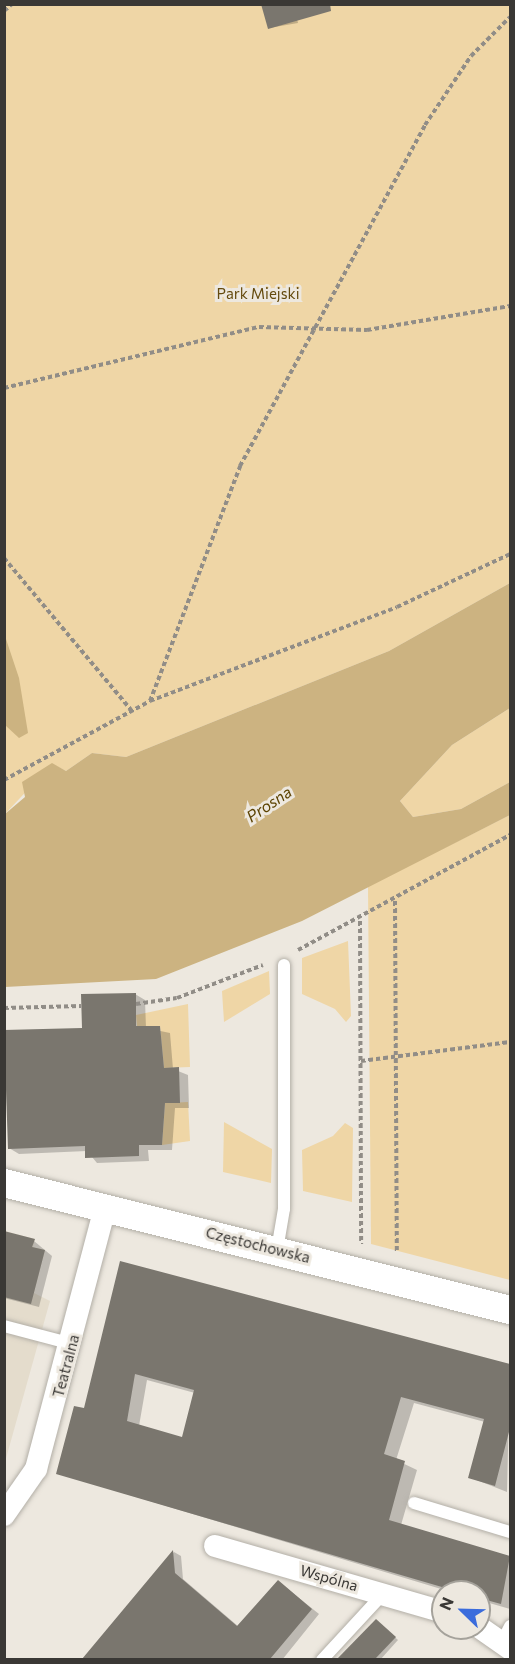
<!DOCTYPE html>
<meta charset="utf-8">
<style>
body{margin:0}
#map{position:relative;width:515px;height:1664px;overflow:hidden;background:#ede8df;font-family:Commissioner,sans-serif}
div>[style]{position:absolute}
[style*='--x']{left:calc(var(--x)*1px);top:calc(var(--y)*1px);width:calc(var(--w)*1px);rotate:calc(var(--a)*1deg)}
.built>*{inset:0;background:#e4dccc}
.green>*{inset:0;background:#efd6a6}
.water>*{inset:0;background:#ccb381}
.shadow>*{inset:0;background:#0003}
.building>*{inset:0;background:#7a766e}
.path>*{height:4px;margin-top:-2px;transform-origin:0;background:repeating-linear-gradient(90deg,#918d87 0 4.5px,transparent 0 7.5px)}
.roads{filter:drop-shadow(0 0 2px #b3afa7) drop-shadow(0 0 2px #b3afa7)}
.service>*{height:12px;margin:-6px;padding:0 6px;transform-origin:6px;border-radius:6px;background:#fff}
.minor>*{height:22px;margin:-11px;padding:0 11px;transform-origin:11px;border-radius:11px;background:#fff}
.tertiary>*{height:28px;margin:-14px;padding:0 14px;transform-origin:14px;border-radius:14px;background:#fff}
span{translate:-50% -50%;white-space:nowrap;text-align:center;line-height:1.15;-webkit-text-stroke:6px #ede8df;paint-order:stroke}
.park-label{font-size:15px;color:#654b0e}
.street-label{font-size:15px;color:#3a3835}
.water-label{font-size:16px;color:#5b4200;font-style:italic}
.frame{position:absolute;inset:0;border:6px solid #3a3835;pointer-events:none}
.north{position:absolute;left:431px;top:1580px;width:60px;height:60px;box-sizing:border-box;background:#ede8df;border:2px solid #a5a29b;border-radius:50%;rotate:293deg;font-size:16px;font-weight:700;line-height:24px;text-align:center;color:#3a3835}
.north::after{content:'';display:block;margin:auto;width:21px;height:27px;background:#3b6cdc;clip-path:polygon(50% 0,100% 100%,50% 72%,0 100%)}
</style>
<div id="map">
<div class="built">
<div style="clip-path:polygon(5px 1231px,35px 1239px,33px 1247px,45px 1250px,34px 1293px,50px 1301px,5px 1462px)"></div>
</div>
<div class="green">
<div style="clip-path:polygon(5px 5px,510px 5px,510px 583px,389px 651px,126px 757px,92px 753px,66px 771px,52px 764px,5px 814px)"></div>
<div style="clip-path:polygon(510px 708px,510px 782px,461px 809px,413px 817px,400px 801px,452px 745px)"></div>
<div style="clip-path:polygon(510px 815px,510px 1280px,371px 1244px,368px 886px)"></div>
<div style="clip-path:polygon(348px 941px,351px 1016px,346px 1022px,335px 1009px,302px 994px,302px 958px)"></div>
<div style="clip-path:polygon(269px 971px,270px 994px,224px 1022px,222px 991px)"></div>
<div style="clip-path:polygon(188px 1004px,190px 1067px,164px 1068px,160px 1026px,137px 1026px,136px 1015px)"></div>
<div style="clip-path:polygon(188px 1102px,190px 1141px,162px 1145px,165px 1103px)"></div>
<div style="clip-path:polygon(224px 1122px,272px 1149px,271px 1183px,223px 1172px)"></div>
<div style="clip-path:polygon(345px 1123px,353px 1128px,352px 1202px,303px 1191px,302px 1150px,333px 1136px)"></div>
</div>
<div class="water">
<div style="clip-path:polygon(510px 583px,510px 708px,452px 745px,400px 801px,413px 817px,461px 809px,510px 782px,510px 815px,302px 921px,156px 979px,5px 987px,5px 814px,25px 797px,22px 782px,52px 763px,66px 771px,92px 753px,126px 757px,389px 651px)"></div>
<div style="clip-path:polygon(4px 633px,19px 678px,28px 733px,19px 738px,5px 725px)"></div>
</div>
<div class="shadow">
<div style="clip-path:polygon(293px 4px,298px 23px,269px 28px)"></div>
<div style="clip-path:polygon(135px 994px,145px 1000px,146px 1028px,170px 1033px,173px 1069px,188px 1075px,189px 1108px,175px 1108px,172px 1150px,148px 1150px,149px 1161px,97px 1163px,87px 1151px,19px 1154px,9px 1148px,4px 1046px,84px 1029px)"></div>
<div style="clip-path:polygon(4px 1233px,34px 1241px,52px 1256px,39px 1307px,4px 1298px)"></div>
<div style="clip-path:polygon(evenodd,121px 1262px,510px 1366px,507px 1492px,469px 1477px,485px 1422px,414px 1403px,396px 1460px,417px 1470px,401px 1525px,510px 1557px,510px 1609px,479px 1600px,479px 1592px,451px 1592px,57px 1473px,85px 1410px,121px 1262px,147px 1380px,195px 1393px,183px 1439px,139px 1426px,147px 1380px)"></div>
<div style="clip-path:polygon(174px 1552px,181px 1556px,183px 1579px,239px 1627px,279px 1582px,319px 1614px,282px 1660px,84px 1660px)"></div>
<div style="clip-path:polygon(376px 1620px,398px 1640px,380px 1660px,339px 1660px)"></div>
</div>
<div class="building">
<div style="clip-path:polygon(261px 4px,330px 4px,331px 11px,268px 29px)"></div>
<div style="clip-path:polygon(136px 993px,136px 1026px,160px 1026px,164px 1068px,179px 1067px,180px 1103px,165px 1103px,162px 1145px,139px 1145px,139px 1156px,85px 1158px,85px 1146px,8px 1149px,4px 1030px,82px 1028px,81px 994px)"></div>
<div style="clip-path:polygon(4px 1231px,35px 1239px,32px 1247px,45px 1250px,31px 1304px,4px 1297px)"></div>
<div style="clip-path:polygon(evenodd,120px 1261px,510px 1364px,510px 1428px,495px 1486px,468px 1478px,484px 1419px,401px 1397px,384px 1454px,405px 1461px,389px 1520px,510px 1556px,501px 1604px,479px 1598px,479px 1592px,459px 1592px,56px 1474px,74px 1406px,84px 1408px,120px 1261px,135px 1374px,194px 1390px,182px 1437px,127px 1421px,135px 1374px)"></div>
<div style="clip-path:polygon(173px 1550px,175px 1573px,237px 1626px,278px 1580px,312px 1609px,270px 1659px,82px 1659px)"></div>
<div style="clip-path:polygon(376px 1619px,396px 1637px,375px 1659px,337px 1659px)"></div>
</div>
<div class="path">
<div style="--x:4;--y:11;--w:11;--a:-41"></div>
<div style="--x:4;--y:388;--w:262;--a:-13.5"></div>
<div style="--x:259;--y:327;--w:108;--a:1.6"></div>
<div style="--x:367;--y:330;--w:145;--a:-9.5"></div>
<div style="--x:4;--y:558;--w:198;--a:50.1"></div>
<div style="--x:150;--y:701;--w:252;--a:-69"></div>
<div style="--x:240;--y:466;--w:388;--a:-61.5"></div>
<div style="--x:425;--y:125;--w:83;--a:-56.3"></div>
<div style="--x:471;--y:56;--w:55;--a:-45"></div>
<div style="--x:4;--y:780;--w:166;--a:-28.4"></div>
<div style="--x:150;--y:701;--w:264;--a:-20.8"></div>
<div style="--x:397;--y:607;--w:125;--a:-25.1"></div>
<div style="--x:395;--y:901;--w:352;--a:89.7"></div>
<div style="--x:360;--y:921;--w:323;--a:89.8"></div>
<div style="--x:298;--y:950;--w:241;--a:-28.5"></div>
<div style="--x:136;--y:1004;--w:41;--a:-8.3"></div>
<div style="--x:177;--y:998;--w:92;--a:-21"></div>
<div style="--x:4;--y:1008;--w:77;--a:-1.5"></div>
<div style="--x:361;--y:1061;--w:150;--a:-7.3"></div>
</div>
<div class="roads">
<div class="service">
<div style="--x:277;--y:1250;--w:42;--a:-80.3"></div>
<div style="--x:284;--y:1209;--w:244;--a:-90"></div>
<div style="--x:4;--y:1326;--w:70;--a:14.8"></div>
<div style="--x:414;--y:1503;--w:100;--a:16.8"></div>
<div style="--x:502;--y:1642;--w:18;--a:-63"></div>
<div style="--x:322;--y:1660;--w:90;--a:-47.3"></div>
</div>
<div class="minor">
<div style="--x:4;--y:1515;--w:56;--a:-55.2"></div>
<div style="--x:36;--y:1469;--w:271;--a:-75.2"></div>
<div style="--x:215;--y:1546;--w:237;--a:16.1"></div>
<div style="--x:479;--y:1627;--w:38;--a:35"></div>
</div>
<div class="tertiary">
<div style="--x:4;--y:1183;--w:522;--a:14.09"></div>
</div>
</div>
<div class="park-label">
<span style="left:258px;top:294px">Park Miejski</span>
</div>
<div class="street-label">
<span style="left:258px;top:1245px;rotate:14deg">Częstochowska</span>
<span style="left:66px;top:1366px;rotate:-75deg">Teatralna</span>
<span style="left:329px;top:1578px;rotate:16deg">Wspólna</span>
</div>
<div class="water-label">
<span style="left:269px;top:804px;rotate:-34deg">Prosna</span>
</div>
<div class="frame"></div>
<div class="north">N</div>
</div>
